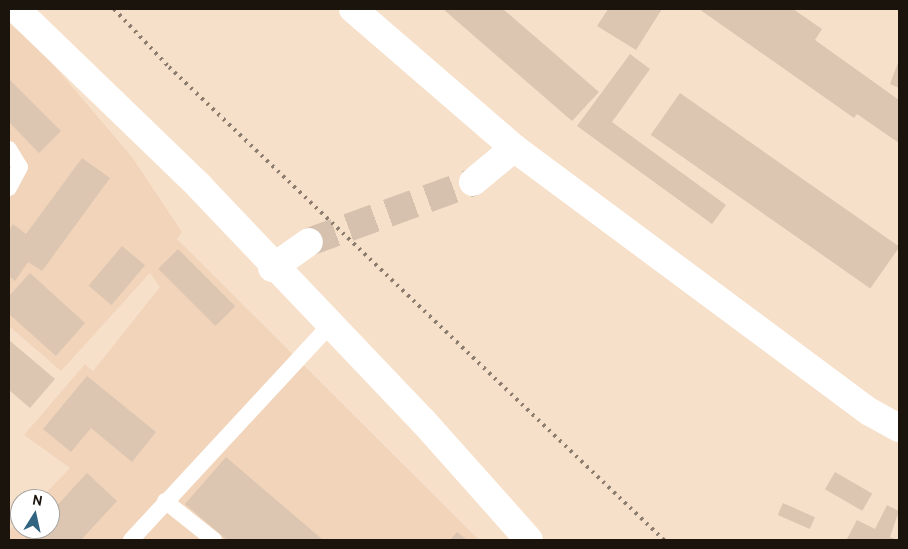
<!DOCTYPE html>
<style>
body{margin:0}
#map{position:relative;width:908px;height:549px;overflow:hidden;background:#f7e0ca;font-family:Cabin,sans-serif}
div>[style]{position:absolute}
[style*='--x']{left:calc(var(--x)*1px);top:calc(var(--y)*1px);width:calc(var(--w)*1px);rotate:calc(var(--a)*1deg)}
.built>*{inset:0;background:#f1d4ba}
.building>*{inset:0;background:#dcc6b1;transform-origin:0 0}
.minor-tunnel>*{height:28px;margin-top:-14px;transform-origin:0;background:repeating-linear-gradient(90deg,#d6c1ae 0 28px,transparent 0 42px)}
.service>*{height:16px;margin:-8px;padding:0 8px;transform-origin:8px;border-radius:8px;background:#fff}
.minor>*{height:28px;margin:-14px;padding:0 14px;transform-origin:14px;border-radius:14px;background:#fff}
.primary>*{height:28px;margin:-14px;padding:0 14px;transform-origin:14px;border-radius:14px;background:#fff}
.rail>*{height:4px;margin-top:-2px;transform-origin:0;background:repeating-linear-gradient(90deg,#8c7d6e 0 2.5px,transparent 0 7.5px)}
span{translate:-50% -50%;white-space:nowrap;text-align:center;line-height:1.15;-webkit-text-stroke:4.5px #fff;paint-order:stroke}
.frame{position:absolute;inset:0;border:10px solid #1b140c;pointer-events:none}
.north{position:absolute;left:10px;top:489px;width:50px;height:50px;box-sizing:border-box;background:#fff;border:1px solid #a4a19e;border-radius:50%;rotate:10deg;font-size:14px;font-weight:700;line-height:20px;text-align:center;color:#1b140c}
.north::after{content:'';display:block;margin:auto;width:18px;height:22px;background:#306480;clip-path:polygon(50% 0,100% 100%,50% 72%,0 100%)}
</style>
<div id="map">
<div class="built">
<div style="clip-path:polygon(9px 23px,40px 49px,132px 157px,182px 232px,177px 239px,479px 540px,9px 540px,9px 531px,20px 520px,20px 529px,50px 529px,50px 499px,40px 499px,70px 468px,24px 435px,85px 364px,93px 371px,160px 287px,150px 273px,61px 371px,9px 326px)"></div>
</div>
<div class="building">
<div style="clip-path:polygon(443px 9px,503px 9px,599px 92px,572px 121px)"></div>
<div style="clip-path:polygon(608px 9px,662px 9px,636px 50px,597px 26px)"></div>
<div style="clip-path:polygon(699px 9px,793px 9px,822px 29px,815px 40px,899px 100px,899px 143px,857px 114px,854px 118px)"></div>
<div style="clip-path:polygon(630px 54px,650px 69px,612px 122px,726px 205px,712px 224px,577px 126px)"></div>
<div style="clip-path:polygon(899px 60px,899px 88px,890px 84px)"></div>
<div style="clip-path:polygon(9px 79px,61px 131px,39px 153px,9px 122px)"></div>
<div style="left:680px;top:93px;width:268px;height:51px;rotate:35deg"></div>
<div style="clip-path:polygon(82px 158px,110px 178px,42px 271px,28px 262px,15px 281px,9px 276px,9px 230px,13px 224px,26px 234px)"></div>
<div style="left:122px;top:246px;width:30px;height:52px;rotate:40deg"></div>
<div style="left:178px;top:249px;width:81px;height:28px;rotate:45deg"></div>
<div style="clip-path:polygon(30px 273px,85px 323px,56px 356px,9px 314px,9px 296px)"></div>
<div style="clip-path:polygon(9px 340px,55px 379px,30px 408px,9px 390px)"></div>
<div style="clip-path:polygon(87px 376px,156px 432px,132px 462px,91px 428px,71px 452px,43px 429px)"></div>
<div style="clip-path:polygon(226px 457px,323px 540px,227px 540px,185px 504px)"></div>
<div style="left:835px;top:472px;width:43px;height:20px;rotate:30deg"></div>
<div style="clip-path:polygon(87px 473px,117px 501px,81px 540px,24px 540px,35px 529px,50px 529px,50px 513px)"></div>
<div style="left:783px;top:503px;width:35px;height:13px;rotate:24deg"></div>
<div style="clip-path:polygon(887px 505px,899px 511px,890px 537px,897px 540px,847px 539px,857px 520px,875px 529px)"></div>
<div style="clip-path:polygon(457px 532px,467px 540px,450px 540px)"></div>
</div>
<div class="minor-tunnel">
<div style="--x:309;--y:242;--w:175;--a:-20.1"></div>
</div>
<div class="service">
<div style="--x:9;--y:149;--w:21;--a:59"></div>
<div style="--x:20;--y:167;--w:24;--a:118"></div>
<div style="--x:165;--y:501;--w:63;--a:38.5"></div>
<div style="--x:131;--y:540;--w:293;--a:-47.2"></div>
</div>
<div class="minor">
<div style="--x:16;--y:9;--w:255;--a:44"></div>
<div style="--x:199;--y:186;--w:325;--a:46.4"></div>
<div style="--x:423;--y:421;--w:159;--a:48.3"></div>
<div style="--x:473;--y:182;--w:53;--a:-39.7"></div>
<div style="--x:272;--y:268;--w:45;--a:-35.1"></div>
</div>
<div class="primary">
<div style="--x:353;--y:9;--w:213;--a:40.8"></div>
<div style="--x:514;--y:148;--w:443;--a:36.6"></div>
<div style="--x:870;--y:412;--w:33;--a:29"></div>
</div>
<div class="rail">
<div style="--x:114;--y:9;--w:80;--a:46.5"></div>
<div style="--x:169;--y:67;--w:685;--a:43.7"></div>
</div>
<div class="frame"></div>
<div class="north">N</div>
</div>
